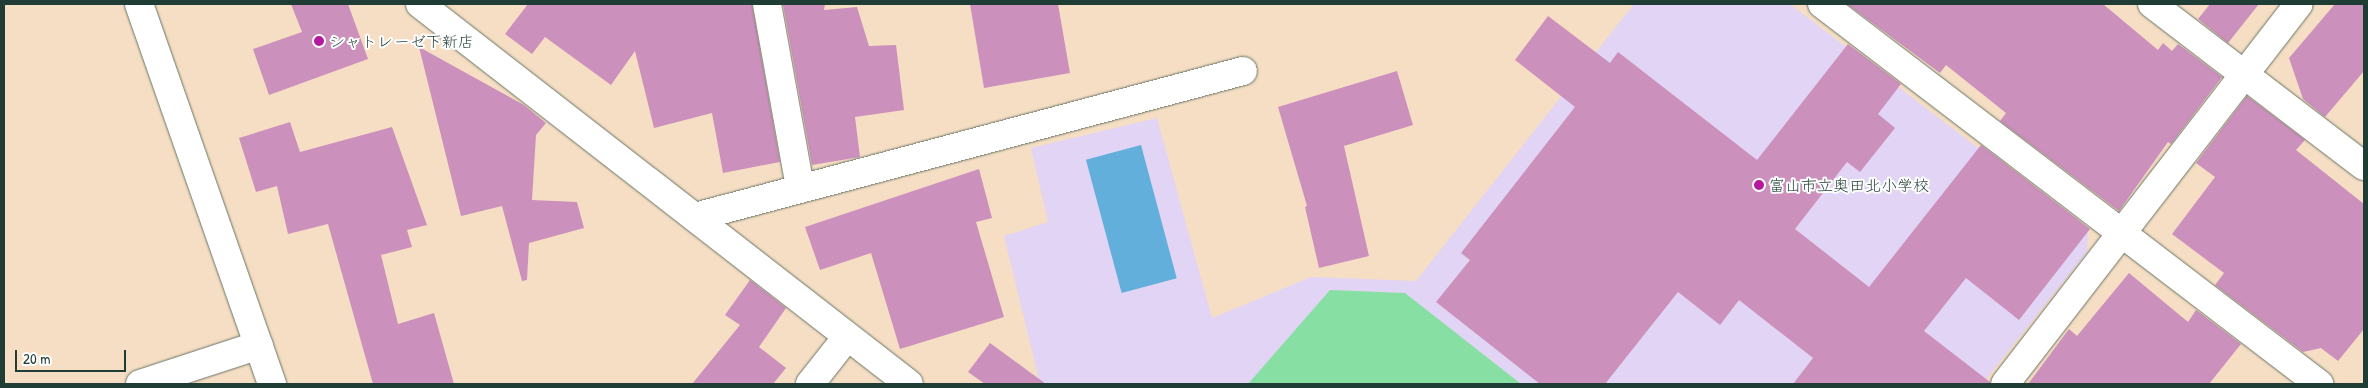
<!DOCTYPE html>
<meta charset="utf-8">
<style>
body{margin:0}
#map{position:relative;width:2368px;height:388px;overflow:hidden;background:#f5dec4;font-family:"Patrick Hand","Klee One",sans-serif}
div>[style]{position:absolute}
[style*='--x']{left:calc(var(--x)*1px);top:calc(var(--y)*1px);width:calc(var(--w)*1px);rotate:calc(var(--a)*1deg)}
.built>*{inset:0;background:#e1d4f4}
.green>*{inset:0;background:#87dfa3}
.water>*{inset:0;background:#61afda;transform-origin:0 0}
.building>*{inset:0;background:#cc90bd}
.roads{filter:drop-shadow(0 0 1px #6a7566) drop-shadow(0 0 1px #6a7566)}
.minor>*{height:28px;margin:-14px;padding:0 14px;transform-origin:14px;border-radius:14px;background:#fff}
.dots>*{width:14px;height:14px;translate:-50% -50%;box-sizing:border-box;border:2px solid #fff;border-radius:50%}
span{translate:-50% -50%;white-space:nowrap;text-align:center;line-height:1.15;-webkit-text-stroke:4px #fff;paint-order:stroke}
.poi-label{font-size:16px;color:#1f3d34}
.left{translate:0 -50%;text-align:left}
.frame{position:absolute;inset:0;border:5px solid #1f3d34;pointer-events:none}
.scale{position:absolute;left:15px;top:350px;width:111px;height:22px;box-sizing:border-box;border:2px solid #1f3d34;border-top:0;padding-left:6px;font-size:15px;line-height:18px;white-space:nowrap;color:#1f3d34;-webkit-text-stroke:4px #fff;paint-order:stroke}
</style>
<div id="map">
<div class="built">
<div style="clip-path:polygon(1634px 4px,1790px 4px,2088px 232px,2087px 252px,1982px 384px,1040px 384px,1004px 236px,1048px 222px,1031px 148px,1157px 118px,1212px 318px,1311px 277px,1416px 281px)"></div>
</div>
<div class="green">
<div style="clip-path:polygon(1330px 290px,1405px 293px,1521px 384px,1248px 384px)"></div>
</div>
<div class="water">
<div style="left:1141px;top:145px;width:138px;height:57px;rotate:75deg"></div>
</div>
<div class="building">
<div style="clip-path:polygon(291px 4px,348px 4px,368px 59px,269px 95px,253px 49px,302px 32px)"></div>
<div style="clip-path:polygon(528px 4px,752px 4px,780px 162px,723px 173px,712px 113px,654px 128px,635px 51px,611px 85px,545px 37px,532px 54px,505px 34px)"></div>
<div style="clip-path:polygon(783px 4px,825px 4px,824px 10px,857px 7px,869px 46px,896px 45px,904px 110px,855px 117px,860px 157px,812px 165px)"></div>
<div style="clip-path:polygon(970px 4px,1058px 4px,1070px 73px,984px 88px)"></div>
<div style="clip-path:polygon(1847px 4px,2103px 4px,2158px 50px,2163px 43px,2172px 51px,2178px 44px,2222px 77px,2171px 144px,2168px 142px,2119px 211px,2000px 121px,2006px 113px,1946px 65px,1940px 73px)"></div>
<div style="clip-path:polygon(2210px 4px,2259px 4px,2228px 43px,2198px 19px)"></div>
<div style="clip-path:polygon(2335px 4px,2364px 4px,2364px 71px,2325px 117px,2303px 99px,2289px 58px)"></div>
<div style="clip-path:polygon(1548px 16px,1610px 63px,1618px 52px,1757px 160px,1848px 44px,1901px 84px,1878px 114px,1895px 128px,1860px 172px,1847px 162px,1795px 229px,1869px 287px,1981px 145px,2090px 229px,2019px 320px,1966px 278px,1924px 331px,1990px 382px,1990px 384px,1793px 384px,1813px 358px,1739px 300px,1720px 325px,1678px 292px,1605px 384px,1540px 384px,1436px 302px,1470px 260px,1461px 253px,1575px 107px,1515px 60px)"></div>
<div style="clip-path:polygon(419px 47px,524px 105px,546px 123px,536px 135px,532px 200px,577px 202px,584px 228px,529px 243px,527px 280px,522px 281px,502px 206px,461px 216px)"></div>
<div style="clip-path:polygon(1397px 71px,1413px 125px,1344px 146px,1369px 256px,1319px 268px,1305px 207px,1307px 206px,1278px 107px)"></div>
<div style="clip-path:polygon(2247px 96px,2305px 140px,2296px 150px,2364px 204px,2364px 329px,2338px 361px,2321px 348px,2303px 352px,2215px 285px,2224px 273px,2172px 234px,2215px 177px,2196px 163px)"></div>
<div style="clip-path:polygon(290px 122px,300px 152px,392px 127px,427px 225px,407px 230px,412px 247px,381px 255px,398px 324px,434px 313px,454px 384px,373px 384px,328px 224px,288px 234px,277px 186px,256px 192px,239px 138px)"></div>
<div style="clip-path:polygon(979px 169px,992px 218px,976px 222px,1004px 317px,900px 349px,871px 253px,820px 270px,805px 227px)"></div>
<div style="clip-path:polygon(2129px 273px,2188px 322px,2196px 310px,2241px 344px,2209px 384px,2028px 384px,2069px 329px,2077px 336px)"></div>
<div style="clip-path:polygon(750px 280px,786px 308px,759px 347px,786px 368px,773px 384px,692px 384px,740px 325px,725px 315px)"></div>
<div style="clip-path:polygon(990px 343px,1046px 384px,985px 384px,968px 372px)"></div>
</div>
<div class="roads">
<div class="minor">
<div style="--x:139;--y:4;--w:403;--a:70.7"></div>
<div style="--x:420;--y:4;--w:619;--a:37.85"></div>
<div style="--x:767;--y:4;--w:186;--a:79.8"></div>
<div style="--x:1822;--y:4;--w:626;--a:37.4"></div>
<div style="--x:2152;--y:4;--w:267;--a:37.4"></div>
<div style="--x:695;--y:217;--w:567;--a:-14.92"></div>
<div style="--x:140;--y:384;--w:125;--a:-18.1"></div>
<div style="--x:810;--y:384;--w:60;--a:-51.8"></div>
<div style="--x:2005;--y:384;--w:480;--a:-52.3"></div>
</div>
</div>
<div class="dots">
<div style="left:319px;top:41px;background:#b5179e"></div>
<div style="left:1759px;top:185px;background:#b5179e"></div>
</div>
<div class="poi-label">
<span class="left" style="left:329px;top:41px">シャトレーゼ下新店</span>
<span class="left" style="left:1769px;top:185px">富山市立奥田北小学校</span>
</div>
<div class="frame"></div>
<div class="scale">20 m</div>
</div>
